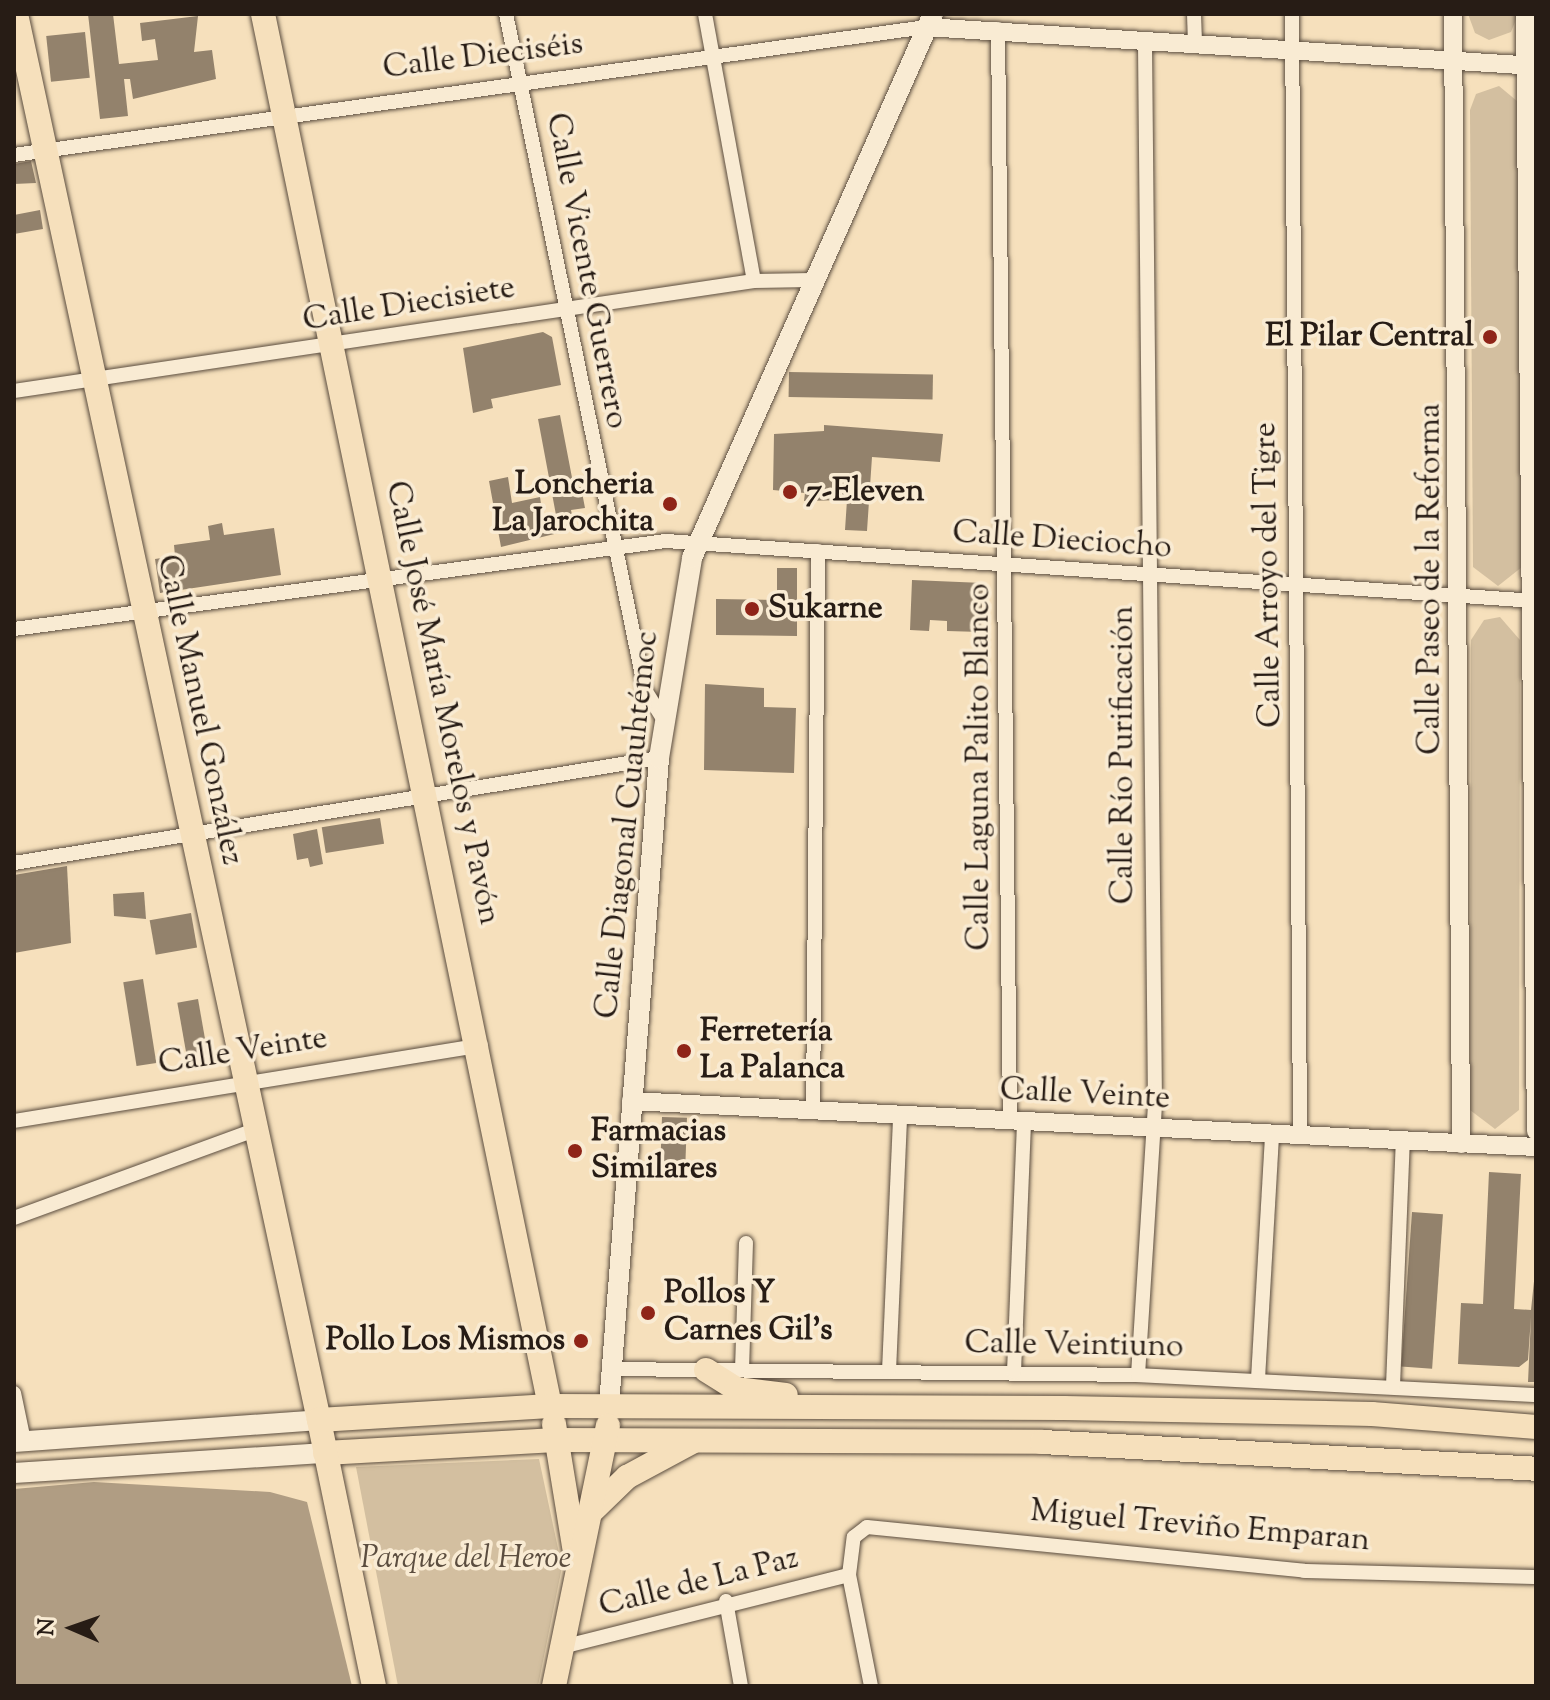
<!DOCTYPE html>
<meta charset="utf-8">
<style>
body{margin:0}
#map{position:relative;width:1550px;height:1700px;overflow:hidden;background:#f6e0bc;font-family:"Sorts Mill Goudy",serif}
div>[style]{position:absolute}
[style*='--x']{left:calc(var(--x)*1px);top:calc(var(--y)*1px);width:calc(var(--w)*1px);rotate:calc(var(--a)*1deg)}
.green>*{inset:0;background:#d3bfa0}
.water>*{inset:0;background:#b09d83}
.building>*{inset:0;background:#93826c;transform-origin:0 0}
.roads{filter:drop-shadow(0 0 2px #5b4d3f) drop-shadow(0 0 2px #5b4d3f)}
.minor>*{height:14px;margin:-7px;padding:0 7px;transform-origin:7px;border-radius:7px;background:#f9ebd3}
.tertiary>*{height:18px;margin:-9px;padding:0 9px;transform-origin:9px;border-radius:9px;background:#f9ebd3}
.secondary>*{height:20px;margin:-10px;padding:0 10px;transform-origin:10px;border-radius:10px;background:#f9ebd3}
.primary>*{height:24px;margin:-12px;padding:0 12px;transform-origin:12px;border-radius:12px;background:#f6e0bc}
.trunk>*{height:24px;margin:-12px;padding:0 12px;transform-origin:12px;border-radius:12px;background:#f6e0bc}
.dots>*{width:22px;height:22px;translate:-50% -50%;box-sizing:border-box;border:4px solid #f9ebd3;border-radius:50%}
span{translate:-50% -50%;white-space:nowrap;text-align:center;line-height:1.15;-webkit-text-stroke:7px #f9ebd3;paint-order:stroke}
.street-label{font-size:32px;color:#271c15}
.poi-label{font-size:32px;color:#271c15;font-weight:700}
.right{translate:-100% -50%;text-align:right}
.left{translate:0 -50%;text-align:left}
.park-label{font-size:32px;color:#5b4d3f;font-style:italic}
.frame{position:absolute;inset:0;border:16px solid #271c15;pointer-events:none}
.north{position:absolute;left:32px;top:1588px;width:80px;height:80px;-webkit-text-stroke:6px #f9ebd3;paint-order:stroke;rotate:272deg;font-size:22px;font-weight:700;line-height:32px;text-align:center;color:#271c15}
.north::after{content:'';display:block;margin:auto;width:28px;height:36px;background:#271c15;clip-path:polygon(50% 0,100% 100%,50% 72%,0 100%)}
</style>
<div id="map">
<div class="green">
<div style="clip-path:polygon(1468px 14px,1517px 14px,1517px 17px,1511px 32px,1489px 40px,1475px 33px)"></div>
<div style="clip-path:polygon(1499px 86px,1517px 101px,1522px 567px,1498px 586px,1473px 567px,1470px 110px,1476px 94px)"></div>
<div style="clip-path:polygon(1500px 617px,1520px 640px,1519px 1110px,1495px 1129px,1470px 1110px,1471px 640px,1484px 620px)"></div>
<div style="clip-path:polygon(539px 1459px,562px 1567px,538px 1686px,398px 1686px,356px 1467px)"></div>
</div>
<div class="water">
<div style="clip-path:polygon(94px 1482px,270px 1492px,307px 1502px,352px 1686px,14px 1686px,14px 1489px)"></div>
</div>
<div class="building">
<div style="clip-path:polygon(88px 14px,113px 14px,119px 64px,158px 60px,155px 39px,142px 41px,140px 23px,198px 16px,194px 52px,212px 50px,216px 79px,133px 99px,130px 79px,124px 79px,128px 116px,100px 119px)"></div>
<div style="left:85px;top:32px;width:46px;height:39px;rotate:84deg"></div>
<div style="clip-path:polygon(31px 161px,36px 183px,14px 184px,14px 164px)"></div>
<div style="clip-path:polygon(40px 210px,43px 229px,14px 234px,14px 215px)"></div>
<div style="clip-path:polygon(543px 332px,552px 337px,561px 385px,491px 399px,493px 408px,473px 413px,463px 348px)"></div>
<div style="left:789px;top:372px;width:144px;height:25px;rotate:1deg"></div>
<div style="clip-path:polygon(560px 415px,574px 488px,581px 487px,585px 508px,571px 510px,575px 529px,501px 547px,489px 481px,508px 477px,512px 503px,540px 497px,543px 517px,556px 515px,538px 419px)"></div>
<div style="clip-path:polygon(824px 425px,943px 434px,940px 462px,872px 457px,867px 531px,845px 530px,847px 500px,804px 501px,805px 493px,773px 490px,774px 434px,824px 431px)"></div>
<div style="clip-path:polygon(222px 523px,224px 535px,274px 528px,281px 575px,160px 593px,155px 559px,175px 556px,174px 545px,210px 540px,208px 526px)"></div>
<div style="clip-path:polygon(777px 568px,797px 568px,797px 636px,716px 635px,716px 599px,777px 600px)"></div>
<div style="clip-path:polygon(912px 580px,983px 583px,981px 632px,947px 631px,947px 621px,930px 620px,929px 631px,910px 630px)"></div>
<div style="clip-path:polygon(705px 684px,764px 688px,764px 707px,796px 708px,794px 773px,704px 770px)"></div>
<div style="left:380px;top:818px;width:26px;height:59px;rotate:81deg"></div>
<div style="clip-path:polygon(317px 829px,323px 864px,310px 867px,308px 858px,297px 860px,293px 834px)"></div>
<div style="clip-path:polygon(67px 866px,71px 943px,14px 953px,14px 875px)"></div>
<div style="clip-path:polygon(144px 892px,146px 919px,114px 916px,113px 894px)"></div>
<div style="left:191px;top:913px;width:35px;height:42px;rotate:80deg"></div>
<div style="left:143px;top:979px;width:85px;height:20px;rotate:81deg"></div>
<div style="left:198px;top:999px;width:56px;height:21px;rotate:80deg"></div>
<div style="left:662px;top:1117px;width:25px;height:59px;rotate:2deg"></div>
<div style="clip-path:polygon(1489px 1172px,1521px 1174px,1514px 1309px,1531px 1310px,1536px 1262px,1536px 1382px,1528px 1382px,1531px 1317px,1528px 1360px,1519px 1367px,1458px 1364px,1461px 1303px,1483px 1304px)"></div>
<div style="left:1412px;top:1212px;width:31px;height:155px;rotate:4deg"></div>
</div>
<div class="roads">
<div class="minor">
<div style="--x:506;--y:14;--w:690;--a:78.38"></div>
<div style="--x:645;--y:690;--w:38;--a:58"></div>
<div style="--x:705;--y:14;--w:271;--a:79.6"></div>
<div style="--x:1194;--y:14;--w:28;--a:88"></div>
<div style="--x:1292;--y:14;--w:1122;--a:89.59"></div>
<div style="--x:998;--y:29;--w:1093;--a:89.37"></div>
<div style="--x:14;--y:155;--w:921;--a:-7.99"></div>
<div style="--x:14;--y:391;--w:748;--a:-8.46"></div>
<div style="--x:754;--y:281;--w:58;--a:-1"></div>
<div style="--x:14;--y:629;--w:658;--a:-7.69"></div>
<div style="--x:666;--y:541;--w:872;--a:3.95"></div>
<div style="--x:14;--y:863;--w:653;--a:-9.25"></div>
<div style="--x:813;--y:1110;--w:559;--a:-89.49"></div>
<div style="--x:14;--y:1121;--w:473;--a:-9.2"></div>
<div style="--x:14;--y:1218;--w:259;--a:-20.1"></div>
<div style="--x:611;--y:1369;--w:527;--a:0.65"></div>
<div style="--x:1138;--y:1375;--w:399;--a:2.9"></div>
<div style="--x:742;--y:1370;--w:127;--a:-88.2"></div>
<div style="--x:889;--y:1371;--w:256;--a:-87.5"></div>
<div style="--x:1014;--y:1372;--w:250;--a:-87.7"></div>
<div style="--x:1138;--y:1375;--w:271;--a:-86.4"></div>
<div style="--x:1155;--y:1105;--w:1066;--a:-90.54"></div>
<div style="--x:1258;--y:1379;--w:244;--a:-86.7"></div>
<div style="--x:1393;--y:1386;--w:245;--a:-87.7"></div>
<div style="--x:14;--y:1393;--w:49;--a:78.2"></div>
<div style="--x:726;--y:1601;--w:86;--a:80"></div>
<div style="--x:562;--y:1647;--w:296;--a:-14.1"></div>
<div style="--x:871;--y:1686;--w:113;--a:-101.2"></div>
<div style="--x:849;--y:1575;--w:38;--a:-83"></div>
<div style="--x:854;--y:1537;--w:16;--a:-38"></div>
<div style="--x:867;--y:1527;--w:439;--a:5.7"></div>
<div style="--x:1304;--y:1571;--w:232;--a:1.5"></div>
</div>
<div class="tertiary">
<div style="--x:1453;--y:14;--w:1130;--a:89.59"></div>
<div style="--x:1525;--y:14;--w:1117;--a:89.44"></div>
<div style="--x:926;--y:27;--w:611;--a:3.66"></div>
<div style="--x:631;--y:1101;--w:906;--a:2.91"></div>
</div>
<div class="secondary">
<div style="--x:609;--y:1405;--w:649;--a:-85.58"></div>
<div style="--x:659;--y:758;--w:203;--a:-80.6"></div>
<div style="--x:692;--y:558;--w:595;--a:-66.11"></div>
<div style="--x:14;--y:1442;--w:306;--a:-4.1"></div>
<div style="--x:14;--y:1473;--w:312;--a:-3.7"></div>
</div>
<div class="primary">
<div style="--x:16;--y:14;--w:1438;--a:77.84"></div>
<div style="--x:263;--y:14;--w:1421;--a:78.35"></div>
</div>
<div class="trunk">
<div style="--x:706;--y:1370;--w:36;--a:32"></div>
<div style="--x:736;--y:1389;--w:50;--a:6.8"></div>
<div style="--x:554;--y:1424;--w:136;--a:80.7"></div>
<div style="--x:325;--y:1453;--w:231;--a:-3.2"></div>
<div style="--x:556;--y:1440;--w:486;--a:0.2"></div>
<div style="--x:1042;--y:1442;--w:495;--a:3.1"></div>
<div style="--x:592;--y:1511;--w:49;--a:-44.2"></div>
<div style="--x:627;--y:1477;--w:74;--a:-28.3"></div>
<div style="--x:374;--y:1686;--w:272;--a:-101.7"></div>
<div style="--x:319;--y:1420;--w:231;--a:-3.5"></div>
<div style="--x:550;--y:1406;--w:514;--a:0.22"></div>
<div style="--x:1064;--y:1408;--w:308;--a:1.1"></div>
<div style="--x:1372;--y:1414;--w:165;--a:4.5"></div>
<div style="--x:554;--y:1686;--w:266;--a:-78.3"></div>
</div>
</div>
<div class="dots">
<div style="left:1490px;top:337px;background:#8f2418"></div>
<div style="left:790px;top:492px;background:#8f2418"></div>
<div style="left:670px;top:504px;background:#8f2418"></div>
<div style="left:752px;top:609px;background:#8f2418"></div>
<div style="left:684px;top:1051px;background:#8f2418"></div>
<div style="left:575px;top:1151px;background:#8f2418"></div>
<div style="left:648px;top:1313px;background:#8f2418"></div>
<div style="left:581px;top:1341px;background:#8f2418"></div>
</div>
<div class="street-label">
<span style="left:483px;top:57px;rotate:-7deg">Calle Dieciséis</span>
<span style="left:586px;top:271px;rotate:79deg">Calle Vicente Guerrero</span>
<span style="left:409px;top:305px;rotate:-9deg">Calle Diecisiete</span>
<span style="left:1062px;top:541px;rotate:4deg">Calle Dieciocho</span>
<span style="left:1269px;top:575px;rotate:-91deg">Calle Arroyo del Tigre</span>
<span style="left:1431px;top:579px;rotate:-90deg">Calle Paseo de la Reforma</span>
<span style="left:442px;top:703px;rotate:78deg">Calle José María Morelos y Pavón</span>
<span style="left:199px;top:710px;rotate:78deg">Calle Manuel González</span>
<span style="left:1124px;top:755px;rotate:-90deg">Calle Río Purificación</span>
<span style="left:980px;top:767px;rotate:-90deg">Calle Laguna Palito Blanco</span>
<span style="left:628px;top:825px;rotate:-84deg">Calle Diagonal Cuauhtémoc</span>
<span style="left:243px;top:1052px;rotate:-9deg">Calle Veinte</span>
<span style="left:1085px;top:1095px;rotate:3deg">Calle Veinte</span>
<span style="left:1074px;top:1346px;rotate:1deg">Calle Veintiuno</span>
<span style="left:1200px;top:1527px;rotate:5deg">Miguel Treviño Emparan</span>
<span style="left:699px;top:1583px;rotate:-14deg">Calle de La Paz</span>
</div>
<div class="poi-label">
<span class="right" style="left:1474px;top:337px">El Pilar Central</span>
<span class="right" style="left:654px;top:504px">Loncheria<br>La Jarochita</span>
<span class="left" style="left:806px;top:492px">7-Eleven</span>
<span class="left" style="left:768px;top:609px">Sukarne</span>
<span class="left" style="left:700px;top:1051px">Ferretería<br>La Palanca</span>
<span class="left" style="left:591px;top:1151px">Farmacias<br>Similares</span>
<span class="left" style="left:664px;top:1313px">Pollos Y<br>Carnes Gil's</span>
<span class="right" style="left:565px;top:1341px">Pollo Los Mismos</span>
</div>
<div class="park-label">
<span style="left:466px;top:1559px">Parque del Heroe</span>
</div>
<div class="frame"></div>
<div class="north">N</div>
</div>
